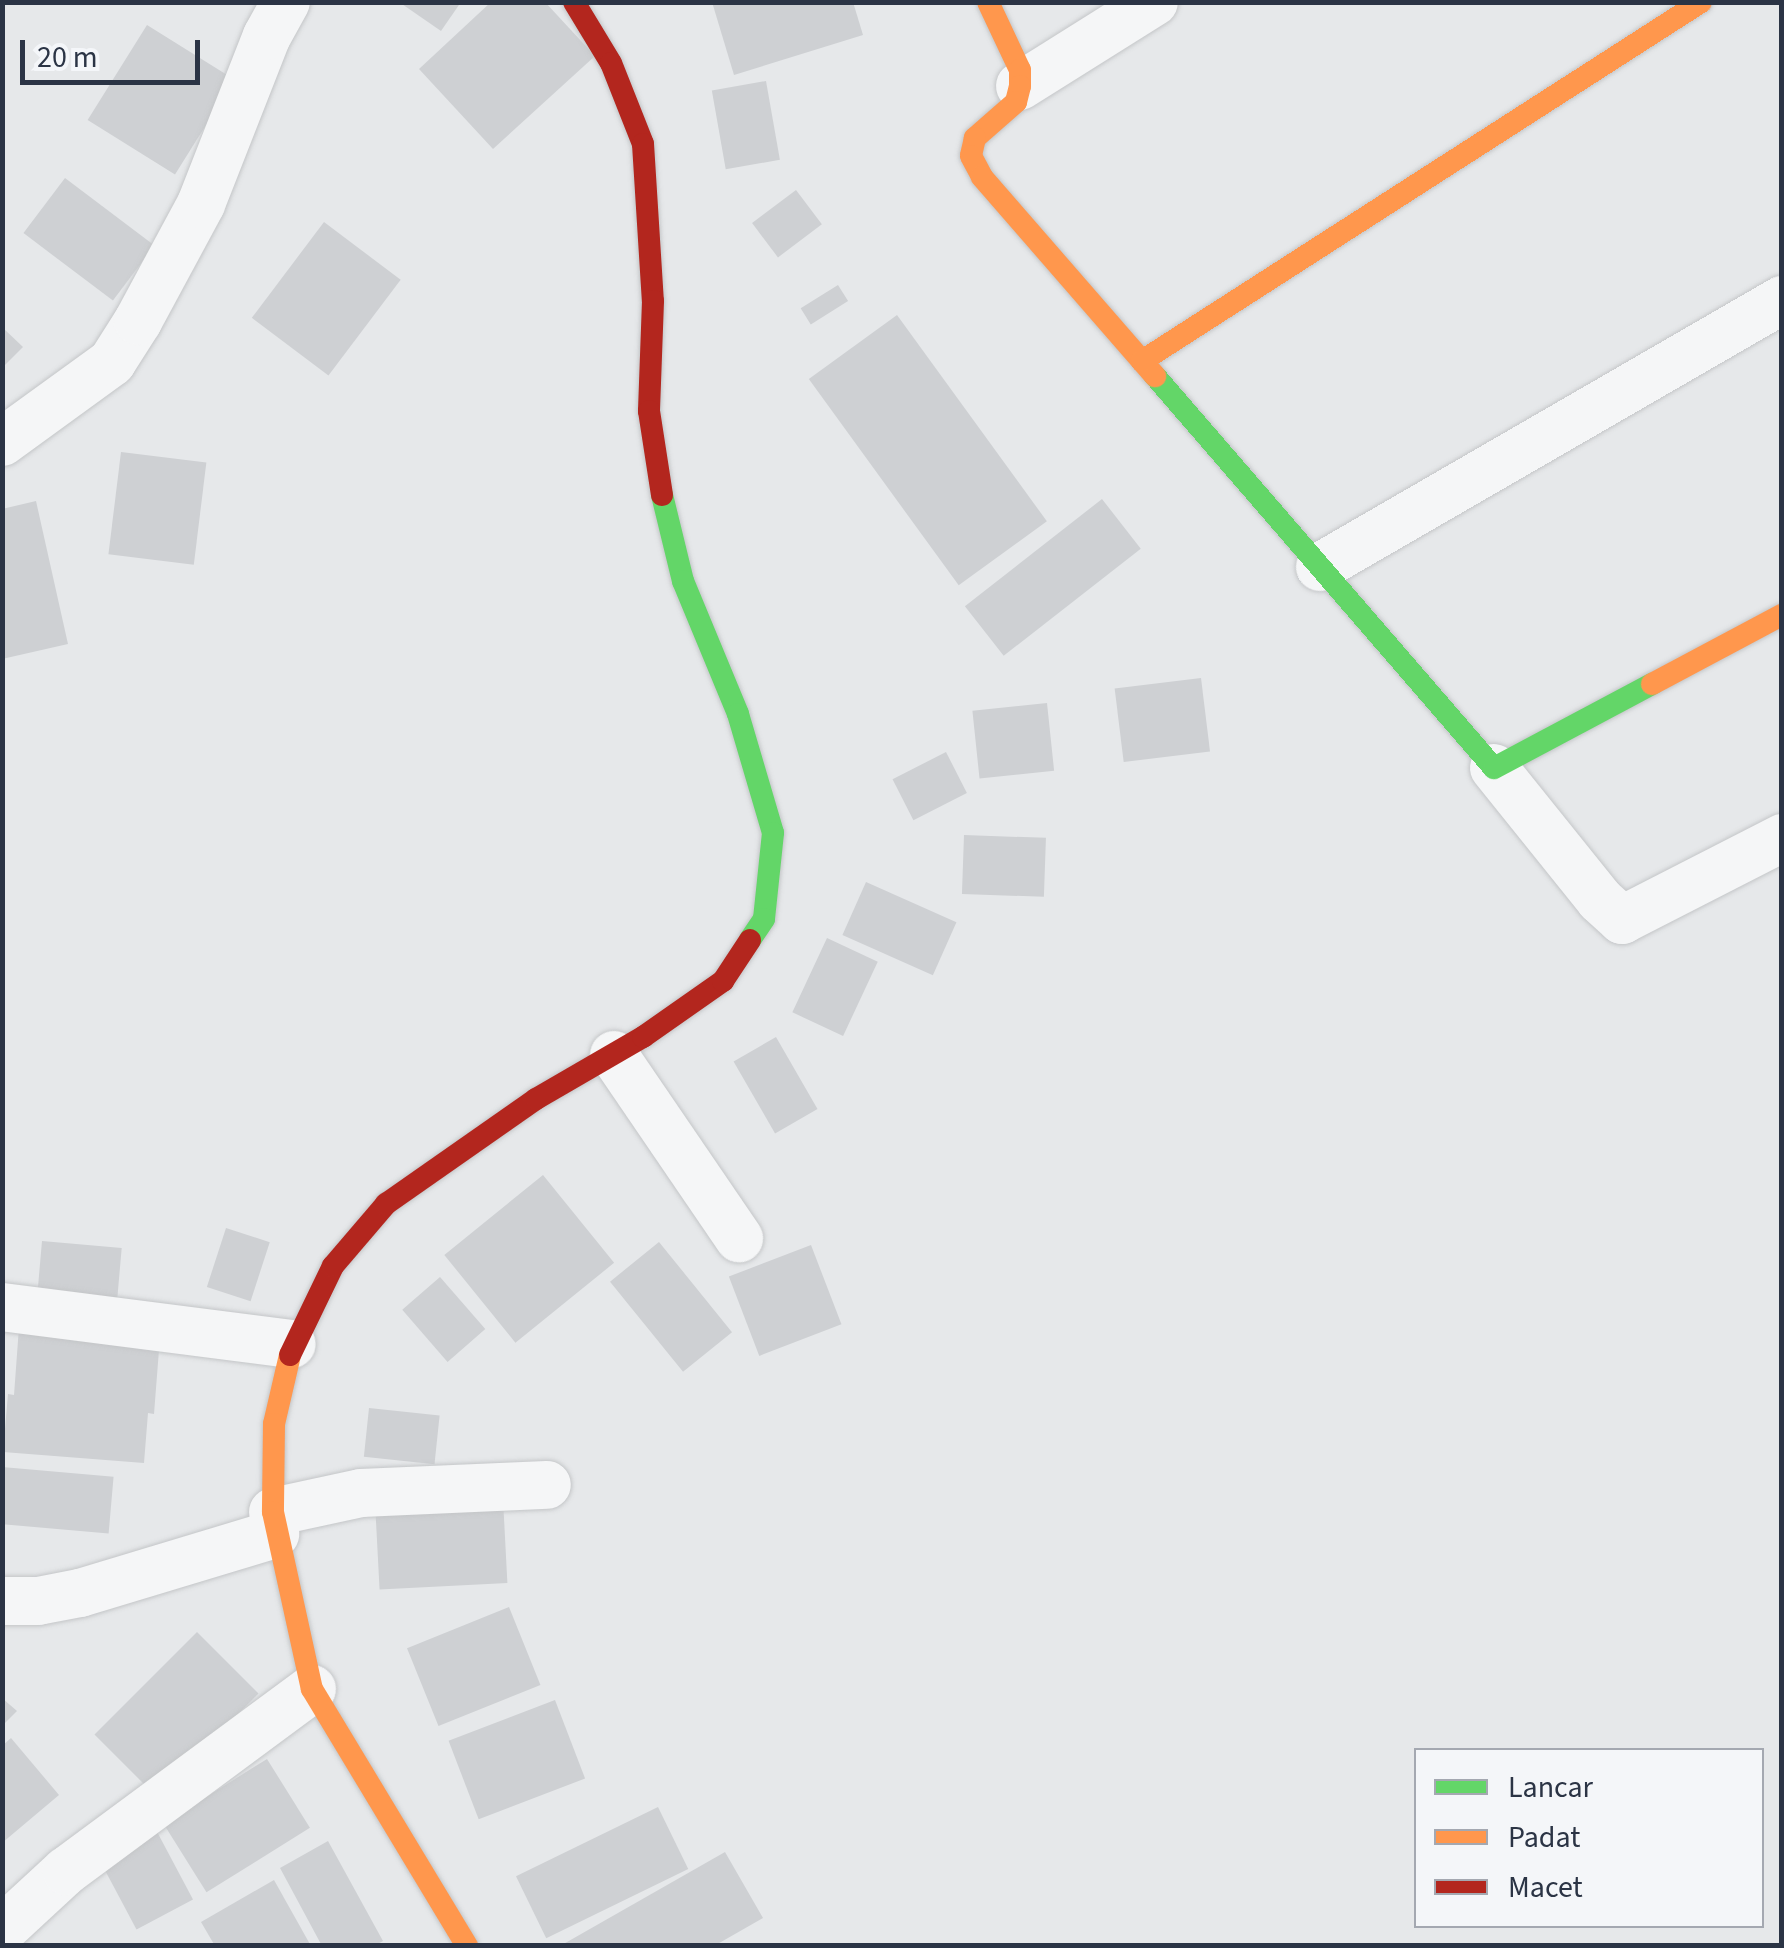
<!DOCTYPE html>
<style>
body{margin:0}
#map{position:relative;width:1784px;height:1948px;overflow:hidden;background:#e6e8ea;font-family:"Source Sans 3",sans-serif}
div>[style]{position:absolute}
[style*='--x']{left:calc(var(--x)*1px);top:calc(var(--y)*1px);width:calc(var(--w)*1px);rotate:calc(var(--a)*1deg)}
.building>*{inset:0;background:#ced0d3;transform-origin:0 0}
.roads{filter:drop-shadow(0 0 2px #c4c6c8) drop-shadow(0 0 2px #c4c6c8)}
.street>*{height:48px;margin:-24px;padding:0 24px;transform-origin:24px;border-radius:24px;background:#f5f6f7}
.fast>*{height:22px;margin:-11px;padding:0 11px;transform-origin:11px;border-radius:11px;background:#63d668}
.slow>*{height:22px;margin:-11px;padding:0 11px;transform-origin:11px;border-radius:11px;background:#ff974d}
.jam>*{height:22px;margin:-11px;padding:0 11px;transform-origin:11px;border-radius:11px;background:#b3261e}
span{translate:-50% -50%;white-space:nowrap;text-align:center;line-height:1.15;-webkit-text-stroke:8px #f4f6f9;paint-order:stroke}
.frame{position:absolute;inset:0;border:5px solid #2b3445;pointer-events:none}
.legend{position:absolute;left:1414px;top:1748px;width:350px;height:180px;box-sizing:border-box;background:#f4f6f9;border:2px solid #a4a8b1;margin:0;padding:12px 18px;list-style:none;font-size:30px;color:#2b3445}
.legend li{display:flex;align-items:center;gap:20px;height:50px}
.legend b{width:50px;border:2px solid #a4a8b1}
.scale{position:absolute;left:20px;top:40px;width:180px;height:45px;box-sizing:border-box;border:5px solid #2b3445;border-top:0;padding-left:12px;font-size:30px;line-height:35px;white-space:nowrap;color:#2b3445;-webkit-text-stroke:8px #f4f6f9;paint-order:stroke}
</style>
<div id="map">
<div class="building">
<div style="clip-path:polygon(399px 2px,461px 2px,441px 31px)"></div>
<div style="clip-path:polygon(491px 2px,545px 2px,595px 56px,493px 149px,419px 69px)"></div>
<div style="clip-path:polygon(712px 2px,853px 2px,863px 35px,734px 75px)"></div>
<div style="left:147px;top:25px;width:103px;height:112px;rotate:32deg"></div>
<div style="left:766px;top:81px;width:80px;height:55px;rotate:80deg"></div>
<div style="left:65px;top:178px;width:112px;height:69px;rotate:37deg"></div>
<div style="left:796px;top:190px;width:43px;height:55px;rotate:53deg"></div>
<div style="left:324px;top:222px;width:96px;height:120px;rotate:37deg"></div>
<div style="left:838px;top:285px;width:19px;height:44px;rotate:58deg"></div>
<div style="left:897px;top:315px;width:255px;height:109px;rotate:54deg"></div>
<div style="clip-path:polygon(2px 327px,23px 347px,2px 368px)"></div>
<div style="left:121px;top:452px;width:86px;height:103px;rotate:7deg"></div>
<div style="left:1102px;top:499px;width:63px;height:174px;rotate:52deg"></div>
<div style="clip-path:polygon(36px 501px,68px 644px,2px 659px,2px 509px)"></div>
<div style="left:1201px;top:678px;width:74px;height:87px;rotate:83deg"></div>
<div style="left:1047px;top:703px;width:68px;height:75px;rotate:84deg"></div>
<div style="left:946px;top:752px;width:46px;height:60px;rotate:63deg"></div>
<div style="left:964px;top:835px;width:82px;height:59px;rotate:2deg"></div>
<div style="left:866px;top:882px;width:99px;height:58px;rotate:24deg"></div>
<div style="left:827px;top:938px;width:56px;height:82px;rotate:25deg"></div>
<div style="left:776px;top:1037px;width:83px;height:49px;rotate:60deg"></div>
<div style="left:543px;top:1175px;width:113px;height:127px;rotate:51deg"></div>
<div style="left:226px;top:1228px;width:46px;height:62px;rotate:18deg"></div>
<div style="left:42px;top:1241px;width:80px;height:57px;rotate:5deg"></div>
<div style="left:659px;top:1242px;width:116px;height:63px;rotate:51deg"></div>
<div style="left:811px;top:1245px;width:85px;height:88px;rotate:69deg"></div>
<div style="left:440px;top:1277px;width:69px;height:50px;rotate:49deg"></div>
<div style="clip-path:polygon(19px 1327px,160px 1337px,154px 1414px,148px 1413px,144px 1463px,3px 1452px,8px 1394px,14px 1395px)"></div>
<div style="left:369px;top:1408px;width:71px;height:49px;rotate:6deg"></div>
<div style="left:2px;top:1467px;width:112px;height:57px;rotate:5deg"></div>
<div style="left:503px;top:1499px;width:84px;height:128px;rotate:87deg"></div>
<div style="left:509px;top:1607px;width:84px;height:110px;rotate:68deg"></div>
<div style="left:197px;top:1632px;width:87px;height:145px;rotate:45deg"></div>
<div style="clip-path:polygon(2px 1698px,17px 1711px,2px 1726px)"></div>
<div style="left:555px;top:1700px;width:84px;height:114px;rotate:69deg"></div>
<div style="clip-path:polygon(11px 1738px,59px 1795px,2px 1843px,2px 1746px)"></div>
<div style="left:267px;top:1759px;width:81px;height:122px;rotate:58deg"></div>
<div style="left:658px;top:1807px;width:69px;height:158px;rotate:64deg"></div>
<div style="left:155px;top:1828px;width:81px;height:64px;rotate:62deg"></div>
<div style="clip-path:polygon(328px 1841px,383px 1941px,374px 1946px,322px 1946px,280px 1868px)"></div>
<div style="clip-path:polygon(725px 1852px,763px 1918px,714px 1946px,560px 1946px)"></div>
<div style="clip-path:polygon(274px 1880px,311px 1946px,215px 1946px,201px 1922px)"></div>
</div>
<div class="roads">
<div class="street">
<div style="--x:1020;--y:86;--w:158;--a:-32.1"></div>
<div style="--x:2;--y:442;--w:136;--a:-36"></div>
<div style="--x:112;--y:362;--w:49;--a:-57.6"></div>
<div style="--x:138;--y:321;--w:133;--a:-61.7"></div>
<div style="--x:201;--y:204;--w:180;--a:-68.6"></div>
<div style="--x:267;--y:36;--w:39;--a:-61"></div>
<div style="--x:1320;--y:567;--w:534;--a:-30.02"></div>
<div style="--x:1494;--y:768;--w:169;--a:51.2"></div>
<div style="--x:1600;--y:900;--w:30;--a:42"></div>
<div style="--x:1622;--y:920;--w:180;--a:-27.1"></div>
<div style="--x:614;--y:1055;--w:222;--a:55.7"></div>
<div style="--x:2;--y:1307;--w:292;--a:7.3"></div>
<div style="--x:273;--y:1512;--w:90;--a:-12.2"></div>
<div style="--x:361;--y:1493;--w:186;--a:-2.5"></div>
<div style="--x:2;--y:1601;--w:36;--a:0"></div>
<div style="--x:38;--y:1601;--w:43;--a:-10.8"></div>
<div style="--x:80;--y:1593;--w:204;--a:-16.8"></div>
<div style="--x:2;--y:1930;--w:87;--a:-42.7"></div>
<div style="--x:66;--y:1871;--w:306;--a:-36.5"></div>
</div>
<div class="fast">
<div style="--x:1155;--y:376;--w:518;--a:49.15"></div>
<div style="--x:1494;--y:768;--w:179;--a:-28"></div>
<div style="--x:662;--y:495;--w:89;--a:76.3"></div>
<div style="--x:683;--y:581;--w:144;--a:67.5"></div>
<div style="--x:738;--y:714;--w:124;--a:73.6"></div>
<div style="--x:773;--y:833;--w:86;--a:96"></div>
<div style="--x:764;--y:919;--w:25;--a:124"></div>
</div>
<div class="slow">
<div style="--x:988;--y:2;--w:75;--a:64.8"></div>
<div style="--x:1020;--y:70;--w:16;--a:90"></div>
<div style="--x:1020;--y:86;--w:16;--a:104"></div>
<div style="--x:1016;--y:102;--w:55;--a:138.7"></div>
<div style="--x:975;--y:138;--w:18;--a:103"></div>
<div style="--x:971;--y:156;--w:24;--a:62"></div>
<div style="--x:982;--y:177;--w:264;--a:49"></div>
<div style="--x:1142;--y:361;--w:664;--a:-32.71"></div>
<div style="--x:1652;--y:684;--w:147;--a:-28"></div>
<div style="--x:290;--y:1355;--w:71;--a:103.1"></div>
<div style="--x:274;--y:1424;--w:88;--a:90.7"></div>
<div style="--x:273;--y:1512;--w:181;--a:77.6"></div>
<div style="--x:312;--y:1689;--w:300;--a:58.9"></div>
</div>
<div class="jam">
<div style="--x:574;--y:2;--w:71;--a:58.8"></div>
<div style="--x:611;--y:63;--w:87;--a:68.4"></div>
<div style="--x:643;--y:144;--w:157;--a:86.4"></div>
<div style="--x:653;--y:301;--w:110;--a:92.1"></div>
<div style="--x:649;--y:411;--w:85;--a:81.2"></div>
<div style="--x:290;--y:1355;--w:99;--a:-64.2"></div>
<div style="--x:333;--y:1266;--w:82;--a:-49.5"></div>
<div style="--x:386;--y:1204;--w:183;--a:-35"></div>
<div style="--x:536;--y:1099;--w:124;--a:-30.1"></div>
<div style="--x:643;--y:1037;--w:98;--a:-35"></div>
<div style="--x:723;--y:981;--w:49;--a:-56.6"></div>
</div>
</div>
<div class="frame"></div>
<ul class="legend">
<li><b style="height:12px;background:#63d668"></b>Lancar</li>
<li><b style="height:12px;background:#ff974d"></b>Padat</li>
<li><b style="height:12px;background:#b3261e"></b>Macet</li>
</ul>
<div class="scale">20 m</div>
</div>
